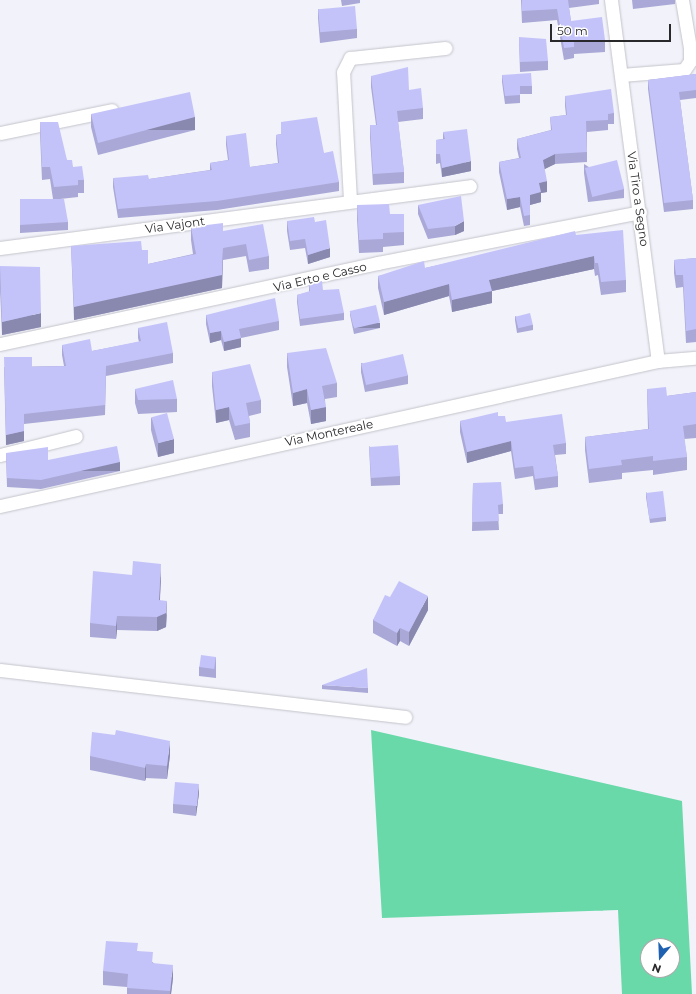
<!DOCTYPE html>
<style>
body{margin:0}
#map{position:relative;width:696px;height:994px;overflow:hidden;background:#f2f2fa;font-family:Montserrat,sans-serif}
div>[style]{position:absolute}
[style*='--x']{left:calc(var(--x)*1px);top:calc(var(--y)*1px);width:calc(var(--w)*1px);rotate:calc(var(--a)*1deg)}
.forest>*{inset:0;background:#6ad9a9}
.roads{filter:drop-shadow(0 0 1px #c3c3cb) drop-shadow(0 0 1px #c3c3cb)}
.minor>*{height:13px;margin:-6.5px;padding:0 6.5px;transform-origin:6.5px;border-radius:6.5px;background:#fff}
.wall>*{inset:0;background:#a9a8d6}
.shaded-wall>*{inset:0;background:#8988ae;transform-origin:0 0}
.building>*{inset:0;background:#c4c3f9;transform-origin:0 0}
span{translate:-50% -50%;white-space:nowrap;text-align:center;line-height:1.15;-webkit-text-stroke:3.5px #fff;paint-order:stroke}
.street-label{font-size:12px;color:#29292c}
.north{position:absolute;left:640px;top:938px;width:40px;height:40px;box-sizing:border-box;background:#fff;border:1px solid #a9a9ab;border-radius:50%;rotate:199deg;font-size:11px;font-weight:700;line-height:16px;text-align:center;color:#29292c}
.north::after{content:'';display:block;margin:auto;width:14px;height:18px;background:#1f61b1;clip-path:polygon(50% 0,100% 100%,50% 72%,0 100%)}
.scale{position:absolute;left:550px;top:24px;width:121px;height:18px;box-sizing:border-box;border:2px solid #29292c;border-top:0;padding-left:5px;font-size:12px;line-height:14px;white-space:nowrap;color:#29292c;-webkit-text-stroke:3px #fff;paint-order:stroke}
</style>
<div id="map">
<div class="forest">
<div style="clip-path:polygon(evenodd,371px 730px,682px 801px,692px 994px,622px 994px,618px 910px,382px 918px,371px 730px,648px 946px,672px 946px,672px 970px,648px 970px,648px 946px)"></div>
</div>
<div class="roads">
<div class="minor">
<div style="--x:611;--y:0;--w:364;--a:82.6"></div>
<div style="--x:658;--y:361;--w:38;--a:-5"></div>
<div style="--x:621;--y:75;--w:63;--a:-4.5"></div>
<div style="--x:684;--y:70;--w:11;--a:-56"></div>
<div style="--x:690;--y:61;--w:13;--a:-90"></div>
<div style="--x:690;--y:48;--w:49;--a:-99.5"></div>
<div style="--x:0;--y:133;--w:114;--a:-11.6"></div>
<div style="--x:350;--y:200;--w:128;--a:-93.1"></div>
<div style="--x:343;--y:72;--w:16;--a:-63"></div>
<div style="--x:350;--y:58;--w:96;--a:-6"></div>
<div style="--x:0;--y:248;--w:474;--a:-7.5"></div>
<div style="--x:0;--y:344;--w:387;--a:-12.1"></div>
<div style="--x:378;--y:263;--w:267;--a:-11"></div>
<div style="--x:0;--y:455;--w:78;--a:-14"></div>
<div style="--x:0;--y:506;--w:674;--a:-12.43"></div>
<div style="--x:0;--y:670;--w:408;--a:6.6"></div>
</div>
</div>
<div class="wall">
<div style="clip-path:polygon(341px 0,360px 0,360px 3px,342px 6px)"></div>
<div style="clip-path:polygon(521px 0,599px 0,599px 4px,569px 8px,571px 21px,605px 40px,605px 52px,574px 54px,574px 58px,564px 60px,557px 20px,522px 23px)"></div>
<div style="clip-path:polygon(632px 0,675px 0,675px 4px,633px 9px)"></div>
<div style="clip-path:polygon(318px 9px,357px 29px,357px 38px,320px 43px,318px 18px)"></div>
<div style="clip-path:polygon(519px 37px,548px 61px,548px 70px,520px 72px)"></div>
<div style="clip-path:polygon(696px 74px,696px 98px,680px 100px,693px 200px,693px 209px,664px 212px,648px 89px,648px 80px)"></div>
<div style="clip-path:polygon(502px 75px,532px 86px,532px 94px,520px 94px,520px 103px,505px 104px,502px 82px)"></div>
<div style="clip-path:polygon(371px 76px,409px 90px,423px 108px,423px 119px,398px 122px,404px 172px,404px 183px,373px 185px,370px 137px,370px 125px,376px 125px,371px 87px)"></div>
<div style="clip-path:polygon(565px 96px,614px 113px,614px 124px,608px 124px,608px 130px,587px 132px,587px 162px,555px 164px,544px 169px,547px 192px,541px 193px,541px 202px,530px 205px,530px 225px,524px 226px,520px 207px,507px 210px,499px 172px,499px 162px,519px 158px,517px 149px,517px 139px,551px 130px,550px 117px,566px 115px,565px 106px)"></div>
<div style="clip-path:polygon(91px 114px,195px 130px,98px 155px,91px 127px)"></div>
<div style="clip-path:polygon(40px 122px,67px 160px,84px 180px,84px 193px,78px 193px,78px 197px,60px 199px,68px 222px,68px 230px,20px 233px,20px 199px,53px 199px,50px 179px,42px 180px,40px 134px)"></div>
<div style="clip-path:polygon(281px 122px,324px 153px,339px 182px,339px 191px,217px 210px,118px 218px,113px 187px,113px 178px,149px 179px,210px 170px,210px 163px,228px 160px,226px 145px,226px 136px,250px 167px,278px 163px,276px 144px,276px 135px,281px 134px)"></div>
<div style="clip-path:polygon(443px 132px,471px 171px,442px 177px,440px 163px,436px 164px,436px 140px,443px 139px)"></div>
<div style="clip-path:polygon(584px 164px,624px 189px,624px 198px,588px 202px,584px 173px)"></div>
<div style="clip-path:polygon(357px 205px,390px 214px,404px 232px,404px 245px,383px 247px,383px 252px,359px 253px,357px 219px)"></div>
<div style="clip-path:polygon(418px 205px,464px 231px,455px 235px,428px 239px,418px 214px)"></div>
<div style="clip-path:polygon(287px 221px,315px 222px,330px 257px,308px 264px,305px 248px,290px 250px,287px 231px)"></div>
<div style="clip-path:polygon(191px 227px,223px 231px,269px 256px,269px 269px,249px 272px,246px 256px,223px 260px,222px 288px,74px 320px,71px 246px,142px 250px,148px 264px,193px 254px,191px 240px)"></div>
<div style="clip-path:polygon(576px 235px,626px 280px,626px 292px,601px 295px,598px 275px,595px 276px,594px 269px,492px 291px,492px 303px,452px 312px,449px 296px,384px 315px,378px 288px,378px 276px,425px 268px)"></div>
<div style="clip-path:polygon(696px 258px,696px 342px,686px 343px,683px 287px,676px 288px,674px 273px,674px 260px)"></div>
<div style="clip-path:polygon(0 266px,41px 327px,2px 335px,0 289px)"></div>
<div style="clip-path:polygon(309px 283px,323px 290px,344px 313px,344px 320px,300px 326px,297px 302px,297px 295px,309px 292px)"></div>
<div style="clip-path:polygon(350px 311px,380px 328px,354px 334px,350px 315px)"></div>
<div style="clip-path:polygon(206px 315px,279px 321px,279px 330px,241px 338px,241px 347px,224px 351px,221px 340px,210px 343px,206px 324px)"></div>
<div style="clip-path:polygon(515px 316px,533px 325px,533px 330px,517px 333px,515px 320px)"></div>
<div style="clip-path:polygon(138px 328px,173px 353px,173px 363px,106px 376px,105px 415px,24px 424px,24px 441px,6px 445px,4px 367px,64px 366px,62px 355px,62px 345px,92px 351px,139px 342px,138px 338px)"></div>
<div style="clip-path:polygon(287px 353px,337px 383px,337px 397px,325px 399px,326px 421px,311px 424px,307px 403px,293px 406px,287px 367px)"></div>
<div style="clip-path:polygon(361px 363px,408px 375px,408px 384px,365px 392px,361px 372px)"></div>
<div style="clip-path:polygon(212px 372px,261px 400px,261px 413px,249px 416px,250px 423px,250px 437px,235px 440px,229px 420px,216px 423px,212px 386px)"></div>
<div style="clip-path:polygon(135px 389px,177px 399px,177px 412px,138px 414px,135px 403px)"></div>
<div style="clip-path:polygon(647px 389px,667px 396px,696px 392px,696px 438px,684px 439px,687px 457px,687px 470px,653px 475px,653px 470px,622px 473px,622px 479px,589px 483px,585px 450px,585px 437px,648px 429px)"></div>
<div style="clip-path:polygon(498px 416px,506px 422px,566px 443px,566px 454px,555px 455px,558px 476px,558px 487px,535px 490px,533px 476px,515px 479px,511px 451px,467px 463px,460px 432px,460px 421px)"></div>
<div style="clip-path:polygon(151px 417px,174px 453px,158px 457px,151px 430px)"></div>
<div style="clip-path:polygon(369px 446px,400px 476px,400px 485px,371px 486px)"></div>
<div style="clip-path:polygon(6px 453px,48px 460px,120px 471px,41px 489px,7px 487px)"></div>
<div style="clip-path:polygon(473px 483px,503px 504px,503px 514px,498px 514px,499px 530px,472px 531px)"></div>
<div style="clip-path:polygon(646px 492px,666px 517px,666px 521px,650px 523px,646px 497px)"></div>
<div style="clip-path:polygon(161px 577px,160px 600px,167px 615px,166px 627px,157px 631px,117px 630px,116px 639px,90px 637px,90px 623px)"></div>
<div style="clip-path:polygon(390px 597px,428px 610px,409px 646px,400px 641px,397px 646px,373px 633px,373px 620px)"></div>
<div style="clip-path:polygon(216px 657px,216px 678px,199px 676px,199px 667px)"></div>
<div style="clip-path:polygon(322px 685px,368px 688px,368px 693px,322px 689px)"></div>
<div style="clip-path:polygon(170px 755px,167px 779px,146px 778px,145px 781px,90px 770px,90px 756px)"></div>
<div style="clip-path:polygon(199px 793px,196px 816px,173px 813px,173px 804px)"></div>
<div style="clip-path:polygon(138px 951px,173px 978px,171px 994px,127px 994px,127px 987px,103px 985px,103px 971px)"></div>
</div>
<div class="shaded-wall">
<div style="left:195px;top:117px;width:13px;height:100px;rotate:90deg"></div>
<div style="clip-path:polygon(555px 154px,555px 164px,543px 170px,543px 160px)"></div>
<div style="clip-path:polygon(471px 161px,471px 171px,442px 177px,442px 168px)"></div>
<div style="clip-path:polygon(547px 181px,547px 192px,541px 193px,541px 202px,530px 205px,530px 195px,539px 183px)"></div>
<div style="clip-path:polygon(520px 197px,520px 207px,507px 210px,507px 199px)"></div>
<div style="clip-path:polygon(464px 221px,464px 231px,455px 235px,455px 226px)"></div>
<div style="clip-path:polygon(223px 248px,222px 288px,74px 320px,74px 307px)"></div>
<div style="clip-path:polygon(330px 248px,330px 257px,308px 264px,308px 255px)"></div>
<div style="clip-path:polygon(594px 256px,594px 269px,492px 291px,492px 303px,452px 312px,452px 300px,489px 280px)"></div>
<div style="clip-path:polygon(449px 284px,449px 296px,384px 315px,384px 302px)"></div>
<div style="clip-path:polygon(41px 313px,41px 327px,2px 335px,2px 322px)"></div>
<div style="left:380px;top:323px;width:5px;height:27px;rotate:90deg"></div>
<div style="clip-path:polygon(221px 331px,221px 340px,210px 343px,210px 333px)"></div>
<div style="clip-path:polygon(241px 338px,241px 347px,224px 351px,224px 342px)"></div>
<div style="clip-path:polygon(307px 389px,307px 403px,293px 406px,293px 393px)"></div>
<div style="clip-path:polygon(229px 407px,229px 420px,216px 423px,216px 410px)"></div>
<div style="clip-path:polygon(326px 407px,326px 421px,311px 424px,311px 410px)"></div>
<div style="clip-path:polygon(24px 431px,24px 441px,6px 445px,6px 435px)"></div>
<div style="clip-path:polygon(174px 439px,174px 453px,158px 457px,158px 443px)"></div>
<div style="clip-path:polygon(511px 441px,511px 451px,467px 463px,467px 452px)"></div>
<div style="left:120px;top:462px;width:9px;height:81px;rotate:90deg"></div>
<div style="clip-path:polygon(161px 564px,161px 577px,159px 614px,159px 600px)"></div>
<div style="clip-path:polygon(428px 596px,428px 610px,409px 646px,409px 632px)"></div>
<div style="clip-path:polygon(167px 601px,166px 627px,157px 631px,157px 617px)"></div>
<div style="clip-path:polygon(117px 616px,117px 630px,116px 639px,116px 626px)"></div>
<div style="clip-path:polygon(400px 628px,400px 641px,397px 646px,397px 633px)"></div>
<div style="clip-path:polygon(170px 741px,170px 755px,167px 779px,167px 766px)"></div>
<div style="clip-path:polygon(146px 764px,146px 778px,145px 781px,145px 768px)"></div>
<div style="clip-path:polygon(199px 784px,199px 793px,196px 816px,196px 807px)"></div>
<div style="clip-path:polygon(173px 965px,173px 978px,171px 994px,170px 994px)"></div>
</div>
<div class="building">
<div style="clip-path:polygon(522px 0,568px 0,571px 21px,602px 17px,605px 40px,574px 42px,574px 47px,564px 48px,557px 9px,522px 11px)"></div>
<div style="left:355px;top:6px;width:23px;height:37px;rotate:85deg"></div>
<div style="clip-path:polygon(519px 37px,546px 39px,548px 61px,520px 62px)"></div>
<div style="clip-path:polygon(408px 67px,409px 90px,421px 88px,423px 108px,397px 111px,404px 172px,373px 174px,370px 125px,377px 125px,371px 76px)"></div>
<div style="clip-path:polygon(531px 73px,532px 86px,520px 86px,520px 95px,505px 96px,502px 75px)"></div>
<div style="clip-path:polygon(696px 74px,696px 90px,679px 92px,693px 200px,664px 203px,648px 80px)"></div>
<div style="clip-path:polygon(611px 89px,614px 113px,608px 114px,608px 120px,586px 121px,587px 152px,555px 154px,543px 160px,547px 181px,539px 183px,541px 192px,530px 195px,530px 215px,524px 216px,520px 197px,507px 199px,499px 162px,521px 158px,517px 139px,552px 130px,550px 117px,567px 115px,565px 96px)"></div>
<div style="clip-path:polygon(190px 92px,195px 117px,98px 143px,91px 114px)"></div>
<div style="clip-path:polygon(317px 117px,324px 153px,333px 151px,339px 182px,217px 201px,118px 209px,113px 178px,148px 175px,149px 179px,212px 170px,210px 163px,229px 160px,226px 136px,246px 133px,250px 167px,279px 163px,276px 135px,281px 134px,281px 122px)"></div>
<div style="clip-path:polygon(40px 122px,58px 122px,67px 160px,72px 160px,73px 167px,82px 166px,84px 180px,78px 180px,78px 185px,54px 187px,50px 167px,42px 167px)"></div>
<div style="clip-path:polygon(467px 129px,471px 161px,442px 168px,440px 154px,436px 154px,436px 140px,445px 139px,443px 132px)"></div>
<div style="left:617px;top:160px;width:30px;height:33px;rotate:76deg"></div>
<div style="clip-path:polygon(461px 196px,464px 221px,455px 226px,428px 229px,418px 205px)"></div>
<div style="clip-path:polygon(20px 199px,64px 199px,68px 222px,20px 225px)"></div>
<div style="clip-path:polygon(389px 204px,390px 214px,404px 214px,404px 232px,383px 233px,383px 239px,359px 240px,357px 205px)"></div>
<div style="clip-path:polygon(314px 217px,315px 222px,326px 220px,330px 248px,308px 255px,305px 239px,290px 241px,287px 221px)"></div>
<div style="clip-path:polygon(223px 223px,223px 231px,263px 224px,269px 256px,249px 260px,246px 244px,223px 248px,222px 275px,74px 307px,71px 246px,141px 241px,142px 250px,148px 250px,148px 264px,196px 254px,191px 227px)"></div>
<div style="clip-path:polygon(623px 230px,626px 280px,601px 282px,598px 263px,595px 263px,594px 256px,489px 280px,492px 291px,452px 300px,449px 284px,384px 302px,378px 276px,424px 261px,425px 268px,575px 231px,576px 235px)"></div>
<div style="clip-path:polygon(696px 258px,696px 329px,686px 331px,683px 275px,676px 275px,674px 260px)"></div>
<div style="clip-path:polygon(0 266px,40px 267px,41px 313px,2px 322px)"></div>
<div style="clip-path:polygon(322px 281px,323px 290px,339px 289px,344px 313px,300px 319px,297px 295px,310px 291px,309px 283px)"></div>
<div style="clip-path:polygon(275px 298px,279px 321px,239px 329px,241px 338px,224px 342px,221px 331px,210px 333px,206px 315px)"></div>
<div style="left:376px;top:305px;width:18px;height:27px;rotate:77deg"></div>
<div style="left:530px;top:313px;width:12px;height:15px;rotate:76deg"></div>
<div style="clip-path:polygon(167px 322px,173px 353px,106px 366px,105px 405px,24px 414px,24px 431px,6px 435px,4px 357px,32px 357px,32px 367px,66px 366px,62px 345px,90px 339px,92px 351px,141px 341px,138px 328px)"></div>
<div style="clip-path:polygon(326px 348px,337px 383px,322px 386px,326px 407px,311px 410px,307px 389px,293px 393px,287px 353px)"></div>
<div style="left:403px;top:354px;width:22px;height:43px;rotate:77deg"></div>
<div style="clip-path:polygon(250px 364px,261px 400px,246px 403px,250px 423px,235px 426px,229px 407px,216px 410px,212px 372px)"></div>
<div style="clip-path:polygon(173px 380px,177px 399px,138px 400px,135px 389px)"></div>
<div style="clip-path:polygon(666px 387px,667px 396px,696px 392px,696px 424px,683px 426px,687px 457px,653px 461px,653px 456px,621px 460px,622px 465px,589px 469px,585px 437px,649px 429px,647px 389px)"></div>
<div style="clip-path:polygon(498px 412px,498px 416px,505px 416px,506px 422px,562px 414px,566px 443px,553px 445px,558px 476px,535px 479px,533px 466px,515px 468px,511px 441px,467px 452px,460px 421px)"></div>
<div style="left:167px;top:413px;width:27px;height:16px;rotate:75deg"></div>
<div style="left:398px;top:445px;width:31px;height:29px;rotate:86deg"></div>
<div style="clip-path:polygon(117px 446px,120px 462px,41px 480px,7px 478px,6px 453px,48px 447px,48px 460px)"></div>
<div style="clip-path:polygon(501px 482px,503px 504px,498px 505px,499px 521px,472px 522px,473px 483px)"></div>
<div style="left:663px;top:491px;width:26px;height:17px;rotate:83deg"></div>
<div style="clip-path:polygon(133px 561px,161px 564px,159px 600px,167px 601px,166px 613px,157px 617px,117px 616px,116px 626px,90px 623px,93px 571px,132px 575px)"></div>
<div style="clip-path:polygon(399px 581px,428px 596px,409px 632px,400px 628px,397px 633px,373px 620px,385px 595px,390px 597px)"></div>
<div style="left:201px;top:655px;width:15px;height:12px;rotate:8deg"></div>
<div style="clip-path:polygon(367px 668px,368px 688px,322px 685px)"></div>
<div style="clip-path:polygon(116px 730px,170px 741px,167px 766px,146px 764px,145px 768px,90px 756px,92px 732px,115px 735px)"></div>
<div style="left:175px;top:782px;width:24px;height:22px;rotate:5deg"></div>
<div style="clip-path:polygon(106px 941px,138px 943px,137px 951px,153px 952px,152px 963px,173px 965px,170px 991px,127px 988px,128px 974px,103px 971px)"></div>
</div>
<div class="street-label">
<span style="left:638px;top:199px;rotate:82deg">Via Tiro a Segno</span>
<span style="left:175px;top:225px;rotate:-8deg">Via Vajont</span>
<span style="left:320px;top:277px;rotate:-13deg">Via Erto e Casso</span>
<span style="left:329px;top:433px;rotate:-12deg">Via Montereale</span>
</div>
<div class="north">N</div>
<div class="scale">50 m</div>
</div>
